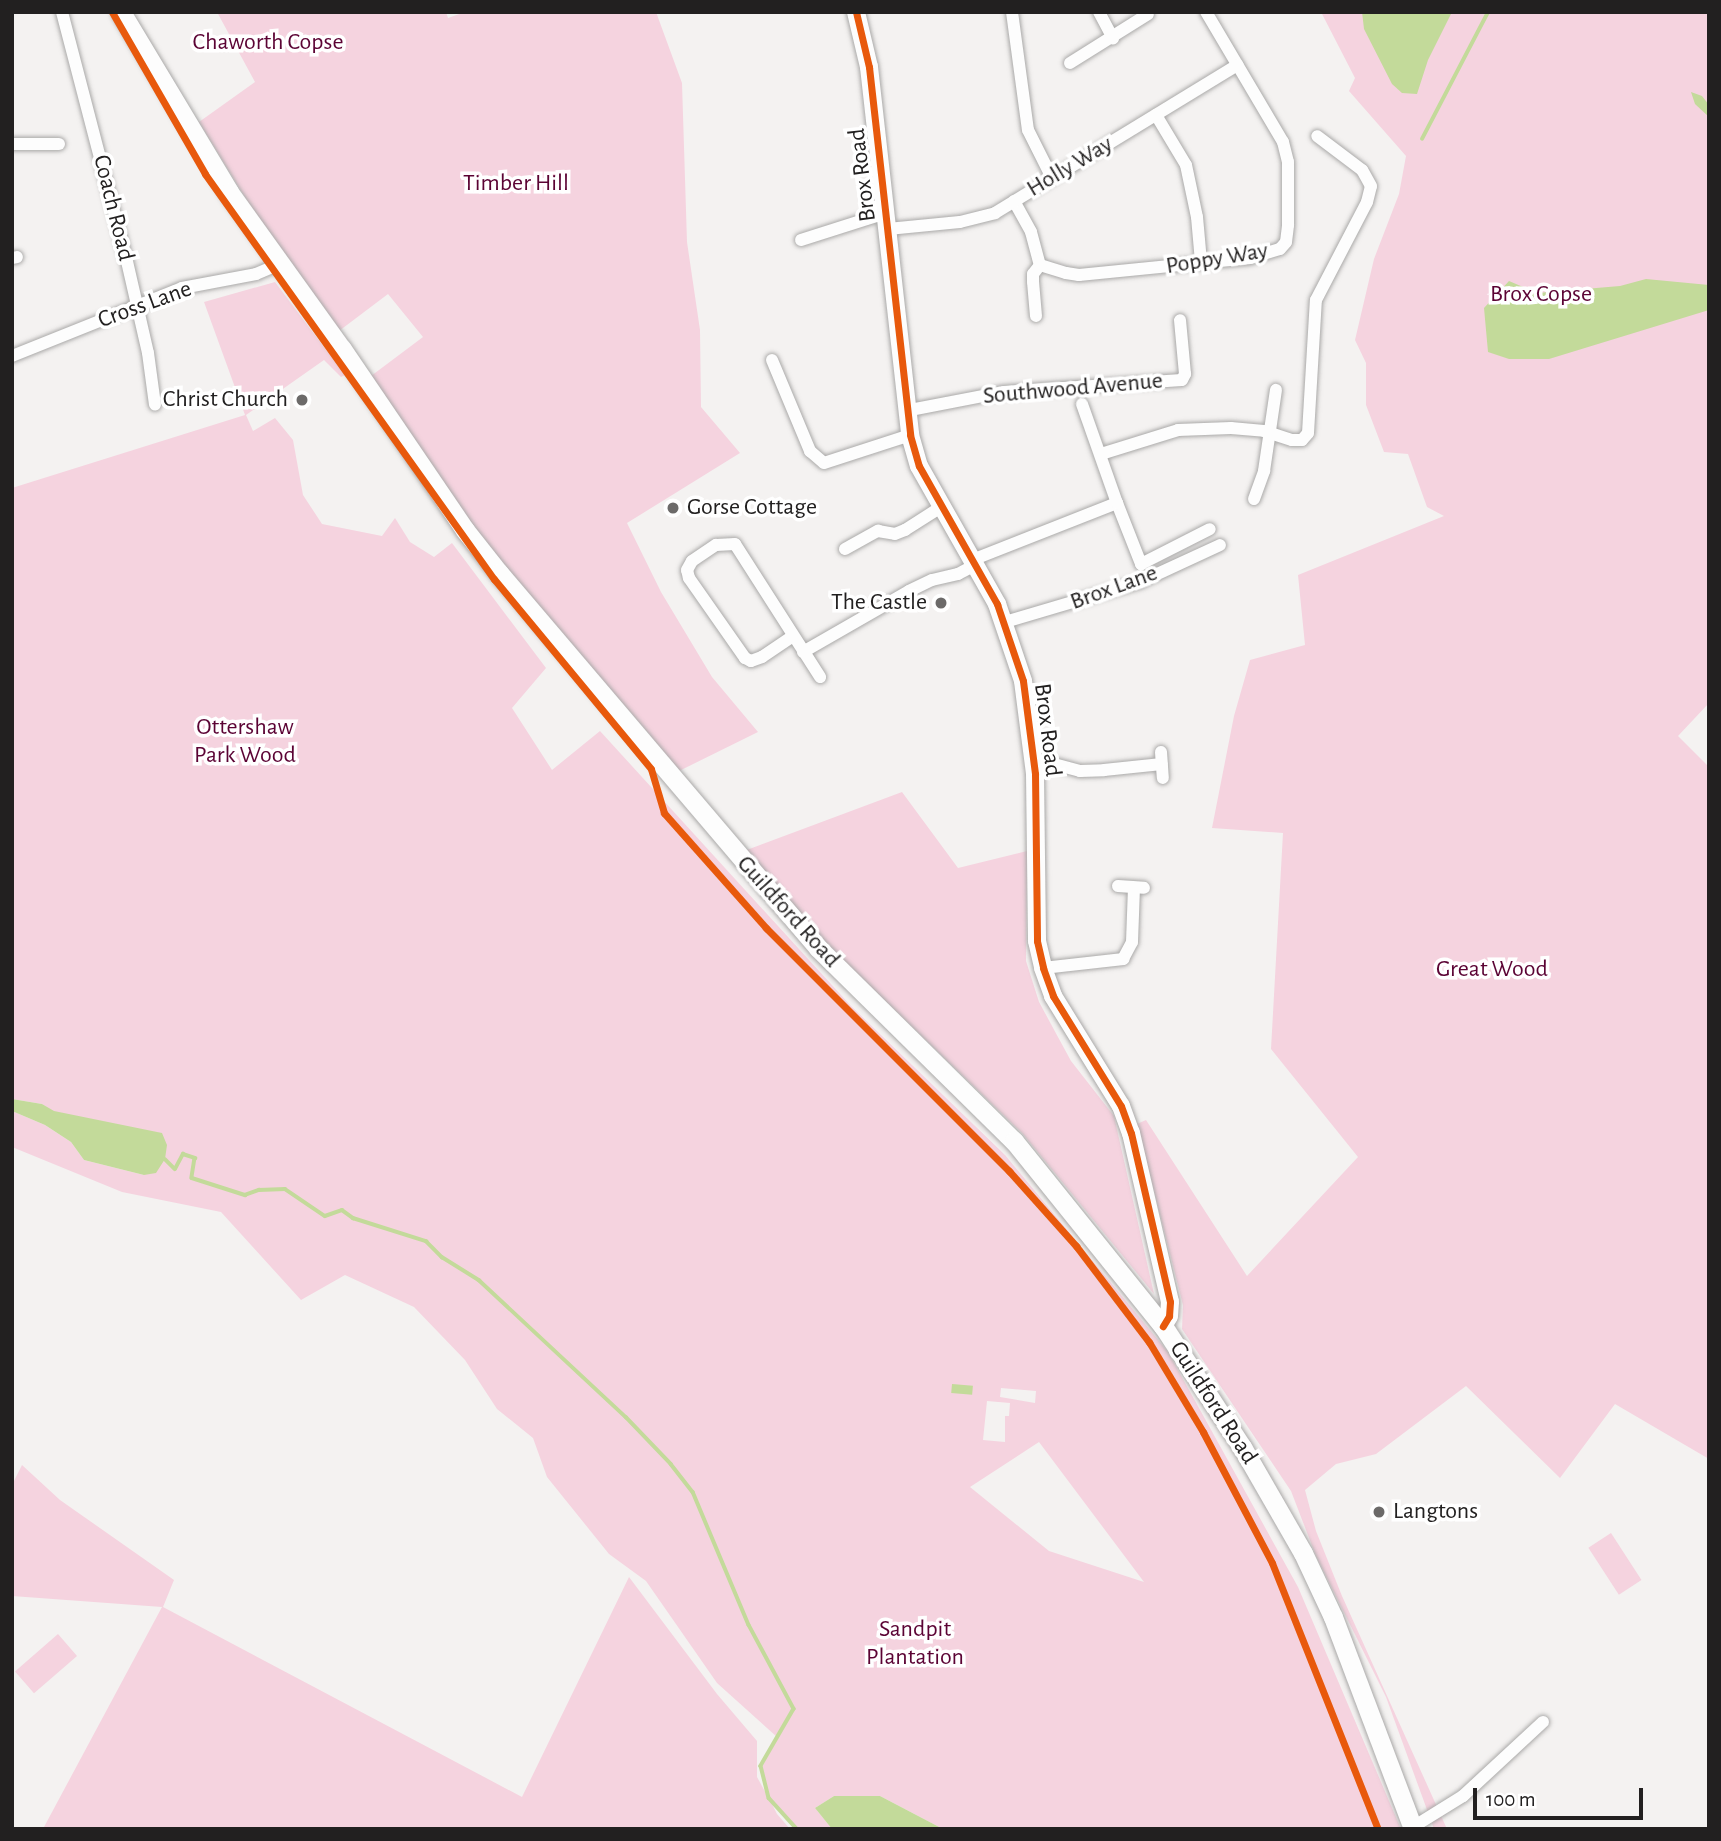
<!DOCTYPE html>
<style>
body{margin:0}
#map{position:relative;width:1721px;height:1841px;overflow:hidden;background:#f4f2f1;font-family:"Alegreya Sans",sans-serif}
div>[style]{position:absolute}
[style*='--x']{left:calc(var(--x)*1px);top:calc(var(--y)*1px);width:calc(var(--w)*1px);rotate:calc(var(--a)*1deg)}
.green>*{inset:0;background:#f5d3df;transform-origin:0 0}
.water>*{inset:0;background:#c3da9a;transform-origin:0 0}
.stream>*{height:3.5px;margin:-1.75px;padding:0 1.75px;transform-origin:1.75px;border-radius:1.75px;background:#c3da9a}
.roads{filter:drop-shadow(0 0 2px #aaa9a8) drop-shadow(0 0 2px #aaa9a8)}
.street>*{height:12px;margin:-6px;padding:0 6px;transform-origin:6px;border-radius:6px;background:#fdfdfd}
.secondary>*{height:18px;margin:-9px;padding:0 9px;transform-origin:9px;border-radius:9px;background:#fdfdfd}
.primary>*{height:19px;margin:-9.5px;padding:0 9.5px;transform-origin:9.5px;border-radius:9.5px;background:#fdfdfd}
.cycleway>*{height:7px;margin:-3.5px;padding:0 3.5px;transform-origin:3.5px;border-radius:3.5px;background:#e8590c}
.dots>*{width:19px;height:19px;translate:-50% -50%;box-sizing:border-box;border:4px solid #fff;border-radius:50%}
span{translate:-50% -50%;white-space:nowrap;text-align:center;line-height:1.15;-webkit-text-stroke:7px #fff;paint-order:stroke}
.park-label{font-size:24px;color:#5b0334}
.street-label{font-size:24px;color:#222020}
.poi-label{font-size:24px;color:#222020}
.right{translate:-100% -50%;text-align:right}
.left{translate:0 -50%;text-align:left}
.frame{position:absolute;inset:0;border:14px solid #222020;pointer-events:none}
.scale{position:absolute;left:1473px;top:1788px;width:170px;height:32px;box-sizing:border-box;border:4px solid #222020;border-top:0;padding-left:9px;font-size:21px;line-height:24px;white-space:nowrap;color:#222020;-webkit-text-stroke:5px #fff;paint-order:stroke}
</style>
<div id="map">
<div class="green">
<div style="clip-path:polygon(217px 12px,446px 12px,448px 18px,465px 12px,656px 12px,682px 83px,687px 242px,700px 330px,701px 407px,740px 453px,627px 523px,661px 592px,712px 677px,758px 732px,677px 772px,650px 735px,489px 550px,371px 376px,423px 337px,388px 294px,339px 331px,265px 230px,199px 122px,255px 82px)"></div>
<div style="clip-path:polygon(1321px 12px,1709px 12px,1709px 703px,1678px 736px,1709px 767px,1709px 1459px,1615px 1404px,1560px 1478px,1466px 1386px,1376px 1454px,1336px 1464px,1305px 1490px,1316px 1531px,1342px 1596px,1447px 1829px,1434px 1829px,1386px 1697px,1316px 1556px,1291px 1491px,1182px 1329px,1183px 1305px,1137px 1124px,1146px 1120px,1247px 1276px,1358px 1157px,1271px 1049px,1283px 833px,1212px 828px,1234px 716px,1250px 660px,1305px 645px,1298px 575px,1444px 516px,1427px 507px,1408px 454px,1384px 452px,1366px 405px,1366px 363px,1355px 340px,1374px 259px,1399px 194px,1406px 156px,1349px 91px,1355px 78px)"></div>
<div style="clip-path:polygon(evenodd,275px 282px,345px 375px,341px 377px,324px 360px,246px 415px,253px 431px,275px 418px,293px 440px,303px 495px,322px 524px,382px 536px,395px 518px,410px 542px,434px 557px,452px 543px,546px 668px,512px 708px,552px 770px,600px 731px,851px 1006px,1005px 1155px,1145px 1324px,1168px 1352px,1298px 1587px,1401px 1829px,943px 1829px,880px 1796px,834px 1796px,815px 1808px,832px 1829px,797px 1829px,770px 1800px,777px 1814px,790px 1829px,44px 1827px,162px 1607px,12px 1596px,12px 1485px,22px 1465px,60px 1500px,174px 1580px,163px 1607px,522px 1797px,629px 1577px,717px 1694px,757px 1741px,757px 1777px,768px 1797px,761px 1766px,777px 1737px,717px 1683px,646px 1581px,609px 1554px,547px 1477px,533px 1438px,497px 1409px,465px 1360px,414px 1307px,345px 1275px,301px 1300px,221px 1212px,122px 1192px,12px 1147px,12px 1111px,45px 1125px,71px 1142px,84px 1160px,144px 1175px,42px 1104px,12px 1099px,12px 488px,245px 415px,204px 302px,275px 282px,1001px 1388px,1036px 1391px,1035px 1403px,1000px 1397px,1001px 1388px,275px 282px,987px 1401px,1010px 1403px,1009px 1416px,1005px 1416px,1005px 1442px,983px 1440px,987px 1401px,275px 282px,1039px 1442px,1144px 1582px,1049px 1551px,970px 1487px,1039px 1442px)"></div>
<div style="clip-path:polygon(902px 792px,958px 868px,1027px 851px,1026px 961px,1039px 1002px,1071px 1061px,1114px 1116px,1154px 1294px,1022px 1133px,812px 930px,744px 851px)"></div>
<div style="left:1611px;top:1533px;width:56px;height:27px;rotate:57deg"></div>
<div style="left:58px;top:1634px;width:29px;height:57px;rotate:49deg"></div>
</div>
<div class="water">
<div style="clip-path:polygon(1362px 12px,1452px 12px,1428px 60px,1417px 94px,1402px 93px,1392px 84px,1364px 29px)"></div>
<div style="clip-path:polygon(1691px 92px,1702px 96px,1709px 105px,1709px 117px,1695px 104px)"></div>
<div style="clip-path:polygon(1646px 279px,1709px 285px,1709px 310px,1549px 359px,1509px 359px,1488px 352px,1484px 308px,1509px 281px,1537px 293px,1620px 286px)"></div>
<div style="clip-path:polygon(12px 1099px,42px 1104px,54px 1111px,162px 1133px,167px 1145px,165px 1159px,156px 1173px,144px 1175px,84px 1160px,71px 1142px,45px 1125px,12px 1111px)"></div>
<div style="left:952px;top:1384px;width:21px;height:9px;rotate:5deg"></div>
<div style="clip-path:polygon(834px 1796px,880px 1796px,943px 1829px,832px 1829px,815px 1808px)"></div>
</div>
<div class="stream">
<div style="--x:1422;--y:139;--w:143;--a:-62.5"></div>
<div style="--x:165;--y:1159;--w:14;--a:45"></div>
<div style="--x:175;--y:1169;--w:17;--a:-62"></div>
<div style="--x:183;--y:1154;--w:13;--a:18"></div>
<div style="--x:195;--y:1158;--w:20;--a:99"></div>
<div style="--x:192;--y:1178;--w:56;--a:17.8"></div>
<div style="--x:245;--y:1195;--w:15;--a:-20"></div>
<div style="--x:259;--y:1190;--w:26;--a:-2"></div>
<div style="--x:285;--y:1189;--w:48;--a:34"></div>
<div style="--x:325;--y:1216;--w:18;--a:-19"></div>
<div style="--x:342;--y:1210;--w:14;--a:36"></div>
<div style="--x:353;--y:1218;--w:77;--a:17.5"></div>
<div style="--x:426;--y:1241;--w:23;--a:45"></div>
<div style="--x:442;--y:1257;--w:44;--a:31.9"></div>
<div style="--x:479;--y:1280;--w:201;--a:43"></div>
<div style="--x:626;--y:1417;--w:65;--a:46.2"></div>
<div style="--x:671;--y:1464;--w:36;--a:52"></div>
<div style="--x:693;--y:1492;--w:144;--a:67.2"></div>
<div style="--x:749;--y:1625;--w:95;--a:61.8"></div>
<div style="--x:794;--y:1709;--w:66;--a:120.1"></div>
<div style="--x:761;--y:1766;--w:33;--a:76"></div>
<div style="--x:769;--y:1798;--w:42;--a:47.9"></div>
</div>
<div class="roads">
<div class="street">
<div style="--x:62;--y:12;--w:253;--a:75.4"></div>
<div style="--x:126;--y:257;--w:98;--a:77.1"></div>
<div style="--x:148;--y:353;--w:52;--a:82.3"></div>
<div style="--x:1012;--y:12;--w:119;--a:82.3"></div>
<div style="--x:1028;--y:130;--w:54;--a:63.4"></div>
<div style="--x:1099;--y:12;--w:30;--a:62"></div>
<div style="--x:1070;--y:63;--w:92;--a:-32.1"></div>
<div style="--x:1156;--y:115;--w:58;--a:59"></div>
<div style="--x:1186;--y:165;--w:53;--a:78.1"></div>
<div style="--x:1197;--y:217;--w:45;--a:84.9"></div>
<div style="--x:12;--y:144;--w:47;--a:0"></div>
<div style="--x:1014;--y:201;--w:35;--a:61"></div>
<div style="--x:1031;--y:232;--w:34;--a:75"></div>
<div style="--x:1040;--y:265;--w:27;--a:17"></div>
<div style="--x:1066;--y:273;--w:13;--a:9"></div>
<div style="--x:1079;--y:275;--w:172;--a:-5.7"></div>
<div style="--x:1250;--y:258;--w:31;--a:-17"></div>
<div style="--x:1280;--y:249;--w:9;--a:-49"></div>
<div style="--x:1286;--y:242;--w:17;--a:-83"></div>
<div style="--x:1288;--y:225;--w:63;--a:-90"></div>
<div style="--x:1288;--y:162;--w:21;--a:-104"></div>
<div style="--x:1283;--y:142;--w:151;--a:-120.6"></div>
<div style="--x:888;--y:229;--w:72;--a:-5.6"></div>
<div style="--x:960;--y:222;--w:36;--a:-14"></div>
<div style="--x:995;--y:213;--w:284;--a:-31.4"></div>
<div style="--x:801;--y:240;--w:89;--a:-17.6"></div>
<div style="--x:12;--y:258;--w:5;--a:-11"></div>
<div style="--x:1036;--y:316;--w:34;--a:-95"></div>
<div style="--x:1033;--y:282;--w:8;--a:-90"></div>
<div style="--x:1033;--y:274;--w:11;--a:-52"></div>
<div style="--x:12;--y:356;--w:183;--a:-21.8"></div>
<div style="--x:182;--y:288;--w:75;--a:-10.7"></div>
<div style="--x:256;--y:274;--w:26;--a:-23"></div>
<div style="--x:772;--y:360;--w:99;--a:67.3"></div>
<div style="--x:810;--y:451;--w:18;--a:41"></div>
<div style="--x:824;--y:463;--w:90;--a:-18"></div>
<div style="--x:905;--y:411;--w:101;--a:-10.9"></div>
<div style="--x:1004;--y:392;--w:178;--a:-3.9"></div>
<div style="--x:1182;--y:380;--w:7;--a:-63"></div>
<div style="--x:1185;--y:374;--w:54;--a:-95.3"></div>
<div style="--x:1101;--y:454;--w:81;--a:-17.3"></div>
<div style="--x:1178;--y:430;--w:53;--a:-2.2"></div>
<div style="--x:1231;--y:428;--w:33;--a:5"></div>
<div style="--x:1264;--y:431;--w:29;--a:18"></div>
<div style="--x:1292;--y:440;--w:10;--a:0"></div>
<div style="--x:1302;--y:440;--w:9;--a:-49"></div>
<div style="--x:1308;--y:433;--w:133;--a:-86.6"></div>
<div style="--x:1316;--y:300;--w:110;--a:-62.5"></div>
<div style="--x:1367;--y:202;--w:16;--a:-76"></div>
<div style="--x:1371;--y:186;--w:18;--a:-119"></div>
<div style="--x:1362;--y:170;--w:56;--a:-142.9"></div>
<div style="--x:1254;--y:499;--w:30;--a:-70"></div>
<div style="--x:1264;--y:471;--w:82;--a:-81.6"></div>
<div style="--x:1117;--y:503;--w:66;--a:68.5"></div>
<div style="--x:1141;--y:564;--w:77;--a:-26.9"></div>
<div style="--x:845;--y:549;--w:38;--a:-29"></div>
<div style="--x:878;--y:531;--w:17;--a:10"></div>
<div style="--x:895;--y:534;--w:11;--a:-22"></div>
<div style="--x:905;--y:530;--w:43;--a:-32.6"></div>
<div style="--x:972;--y:560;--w:156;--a:-21.5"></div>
<div style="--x:1117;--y:503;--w:105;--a:-109.5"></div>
<div style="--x:1005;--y:622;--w:141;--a:-16.5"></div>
<div style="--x:1140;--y:582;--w:88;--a:-24.8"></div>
<div style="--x:793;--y:636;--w:37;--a:146"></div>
<div style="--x:762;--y:657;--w:12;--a:160"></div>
<div style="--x:751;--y:661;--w:7;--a:-153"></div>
<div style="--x:745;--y:658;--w:98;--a:-125"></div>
<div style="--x:689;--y:578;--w:8;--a:-104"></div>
<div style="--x:687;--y:570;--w:10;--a:-61"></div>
<div style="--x:692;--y:561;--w:29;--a:-34"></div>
<div style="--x:716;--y:545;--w:19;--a:-3"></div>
<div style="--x:735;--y:544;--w:158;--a:57.4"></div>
<div style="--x:803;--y:652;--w:122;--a:-29.9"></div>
<div style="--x:909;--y:591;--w:25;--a:-26"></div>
<div style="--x:932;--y:580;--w:27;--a:-13"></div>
<div style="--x:958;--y:574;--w:19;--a:-28"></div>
<div style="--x:1161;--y:752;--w:26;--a:86"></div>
<div style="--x:1034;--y:767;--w:20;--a:-9"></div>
<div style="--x:1054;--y:764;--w:27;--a:15"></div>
<div style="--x:1080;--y:771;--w:24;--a:-2"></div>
<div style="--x:1104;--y:770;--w:58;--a:-5.9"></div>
<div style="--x:1118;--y:886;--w:26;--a:4"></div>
<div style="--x:1043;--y:968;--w:81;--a:-6.4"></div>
<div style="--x:1123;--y:959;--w:19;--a:-62"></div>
<div style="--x:1132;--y:942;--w:54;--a:-87.9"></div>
<div style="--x:1413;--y:1827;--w:59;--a:-31.8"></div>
<div style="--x:1463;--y:1796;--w:109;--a:-42.8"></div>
</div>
<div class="secondary">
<div style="--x:856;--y:12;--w:57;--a:76.7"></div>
<div style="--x:869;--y:67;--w:370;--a:83.6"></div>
<div style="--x:910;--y:435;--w:32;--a:74"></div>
<div style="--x:919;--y:466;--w:159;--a:60.5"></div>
<div style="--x:997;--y:604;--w:81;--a:71.3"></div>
<div style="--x:1023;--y:681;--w:94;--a:82.6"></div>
<div style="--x:1035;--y:774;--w:167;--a:89.3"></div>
<div style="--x:1037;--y:941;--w:28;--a:77"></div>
<div style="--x:1043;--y:968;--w:30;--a:70"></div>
<div style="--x:1053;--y:996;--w:129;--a:58.3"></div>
<div style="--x:1121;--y:1106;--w:29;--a:70"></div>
<div style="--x:1131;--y:1133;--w:173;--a:77"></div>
<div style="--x:1170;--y:1302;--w:14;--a:94"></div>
<div style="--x:1169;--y:1316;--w:12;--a:121"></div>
</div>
<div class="primary">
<div style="--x:121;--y:12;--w:210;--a:59"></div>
<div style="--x:229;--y:192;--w:193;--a:54.3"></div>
<div style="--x:342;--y:349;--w:219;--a:55.8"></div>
<div style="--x:465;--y:530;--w:55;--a:51.7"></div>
<div style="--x:499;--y:573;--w:492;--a:49.6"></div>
<div style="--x:818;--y:948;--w:275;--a:44.6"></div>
<div style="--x:1014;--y:1141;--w:238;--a:51.2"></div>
<div style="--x:1163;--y:1326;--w:145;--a:56.9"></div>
<div style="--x:1242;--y:1447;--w:122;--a:60.1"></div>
<div style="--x:1303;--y:1553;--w:71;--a:64.9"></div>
<div style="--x:1333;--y:1617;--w:227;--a:69.3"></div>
</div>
</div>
<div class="cycleway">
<div style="--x:112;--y:12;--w:187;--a:60.1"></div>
<div style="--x:205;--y:174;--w:498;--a:54.5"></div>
<div style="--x:494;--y:579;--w:246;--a:50.4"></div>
<div style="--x:651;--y:769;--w:46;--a:73.5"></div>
<div style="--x:664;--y:813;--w:154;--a:48.4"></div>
<div style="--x:766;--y:928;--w:344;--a:45"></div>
<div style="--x:1009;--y:1171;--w:101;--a:48.2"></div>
<div style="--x:1076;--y:1246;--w:121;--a:52.8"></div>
<div style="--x:1149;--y:1342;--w:105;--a:59"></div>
<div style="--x:1203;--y:1432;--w:148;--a:62.2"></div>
<div style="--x:1272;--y:1563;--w:286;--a:68.3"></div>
<div style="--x:856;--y:12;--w:57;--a:76.7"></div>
<div style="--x:869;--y:67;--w:370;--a:83.6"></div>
<div style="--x:910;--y:435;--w:32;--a:74"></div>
<div style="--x:919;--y:466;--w:159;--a:60.5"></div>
<div style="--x:997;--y:604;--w:81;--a:71.3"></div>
<div style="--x:1023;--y:681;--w:94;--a:82.6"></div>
<div style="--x:1035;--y:774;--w:167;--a:89.3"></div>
<div style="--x:1037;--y:941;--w:28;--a:77"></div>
<div style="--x:1043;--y:968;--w:30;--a:70"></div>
<div style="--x:1053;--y:996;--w:129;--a:58.3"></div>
<div style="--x:1121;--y:1106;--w:29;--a:70"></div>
<div style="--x:1131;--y:1133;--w:173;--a:77"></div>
<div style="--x:1170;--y:1302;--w:14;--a:94"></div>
<div style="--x:1169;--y:1316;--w:12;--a:121"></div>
</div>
<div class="dots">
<div style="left:302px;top:400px;background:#6c6a69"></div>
<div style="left:673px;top:508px;background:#6c6a69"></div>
<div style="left:941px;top:603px;background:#6c6a69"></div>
<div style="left:1379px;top:1512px;background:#6c6a69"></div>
</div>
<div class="park-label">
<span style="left:268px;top:43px">Chaworth Copse</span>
<span style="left:516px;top:184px">Timber Hill</span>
<span style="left:1541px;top:295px">Brox Copse</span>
<span style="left:245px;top:742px">Ottershaw<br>Park Wood</span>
<span style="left:1492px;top:970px">Great Wood</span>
<span style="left:915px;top:1644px">Sandpit<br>Plantation</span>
</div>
<div class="street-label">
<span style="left:1070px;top:167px;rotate:-31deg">Holly Way</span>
<span style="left:863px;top:175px;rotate:-97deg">Brox Road</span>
<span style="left:113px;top:208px;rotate:76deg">Coach Road</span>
<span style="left:1217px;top:259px;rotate:-9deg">Poppy Way</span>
<span style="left:145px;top:305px;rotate:-20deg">Cross Lane</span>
<span style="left:1073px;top:389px;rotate:-5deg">Southwood Avenue</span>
<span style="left:1114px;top:588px;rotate:-20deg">Brox Lane</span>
<span style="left:1047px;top:730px;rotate:83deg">Brox Road</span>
<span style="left:788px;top:912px;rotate:48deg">Guildford Road</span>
<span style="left:1213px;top:1403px;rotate:57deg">Guildford Road</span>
</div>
<div class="poi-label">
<span class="right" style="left:288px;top:400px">Christ Church</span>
<span class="left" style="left:687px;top:508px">Gorse Cottage</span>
<span class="right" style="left:927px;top:603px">The Castle</span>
<span class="left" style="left:1393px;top:1512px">Langtons</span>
</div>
<div class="frame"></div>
<div class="scale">100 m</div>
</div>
